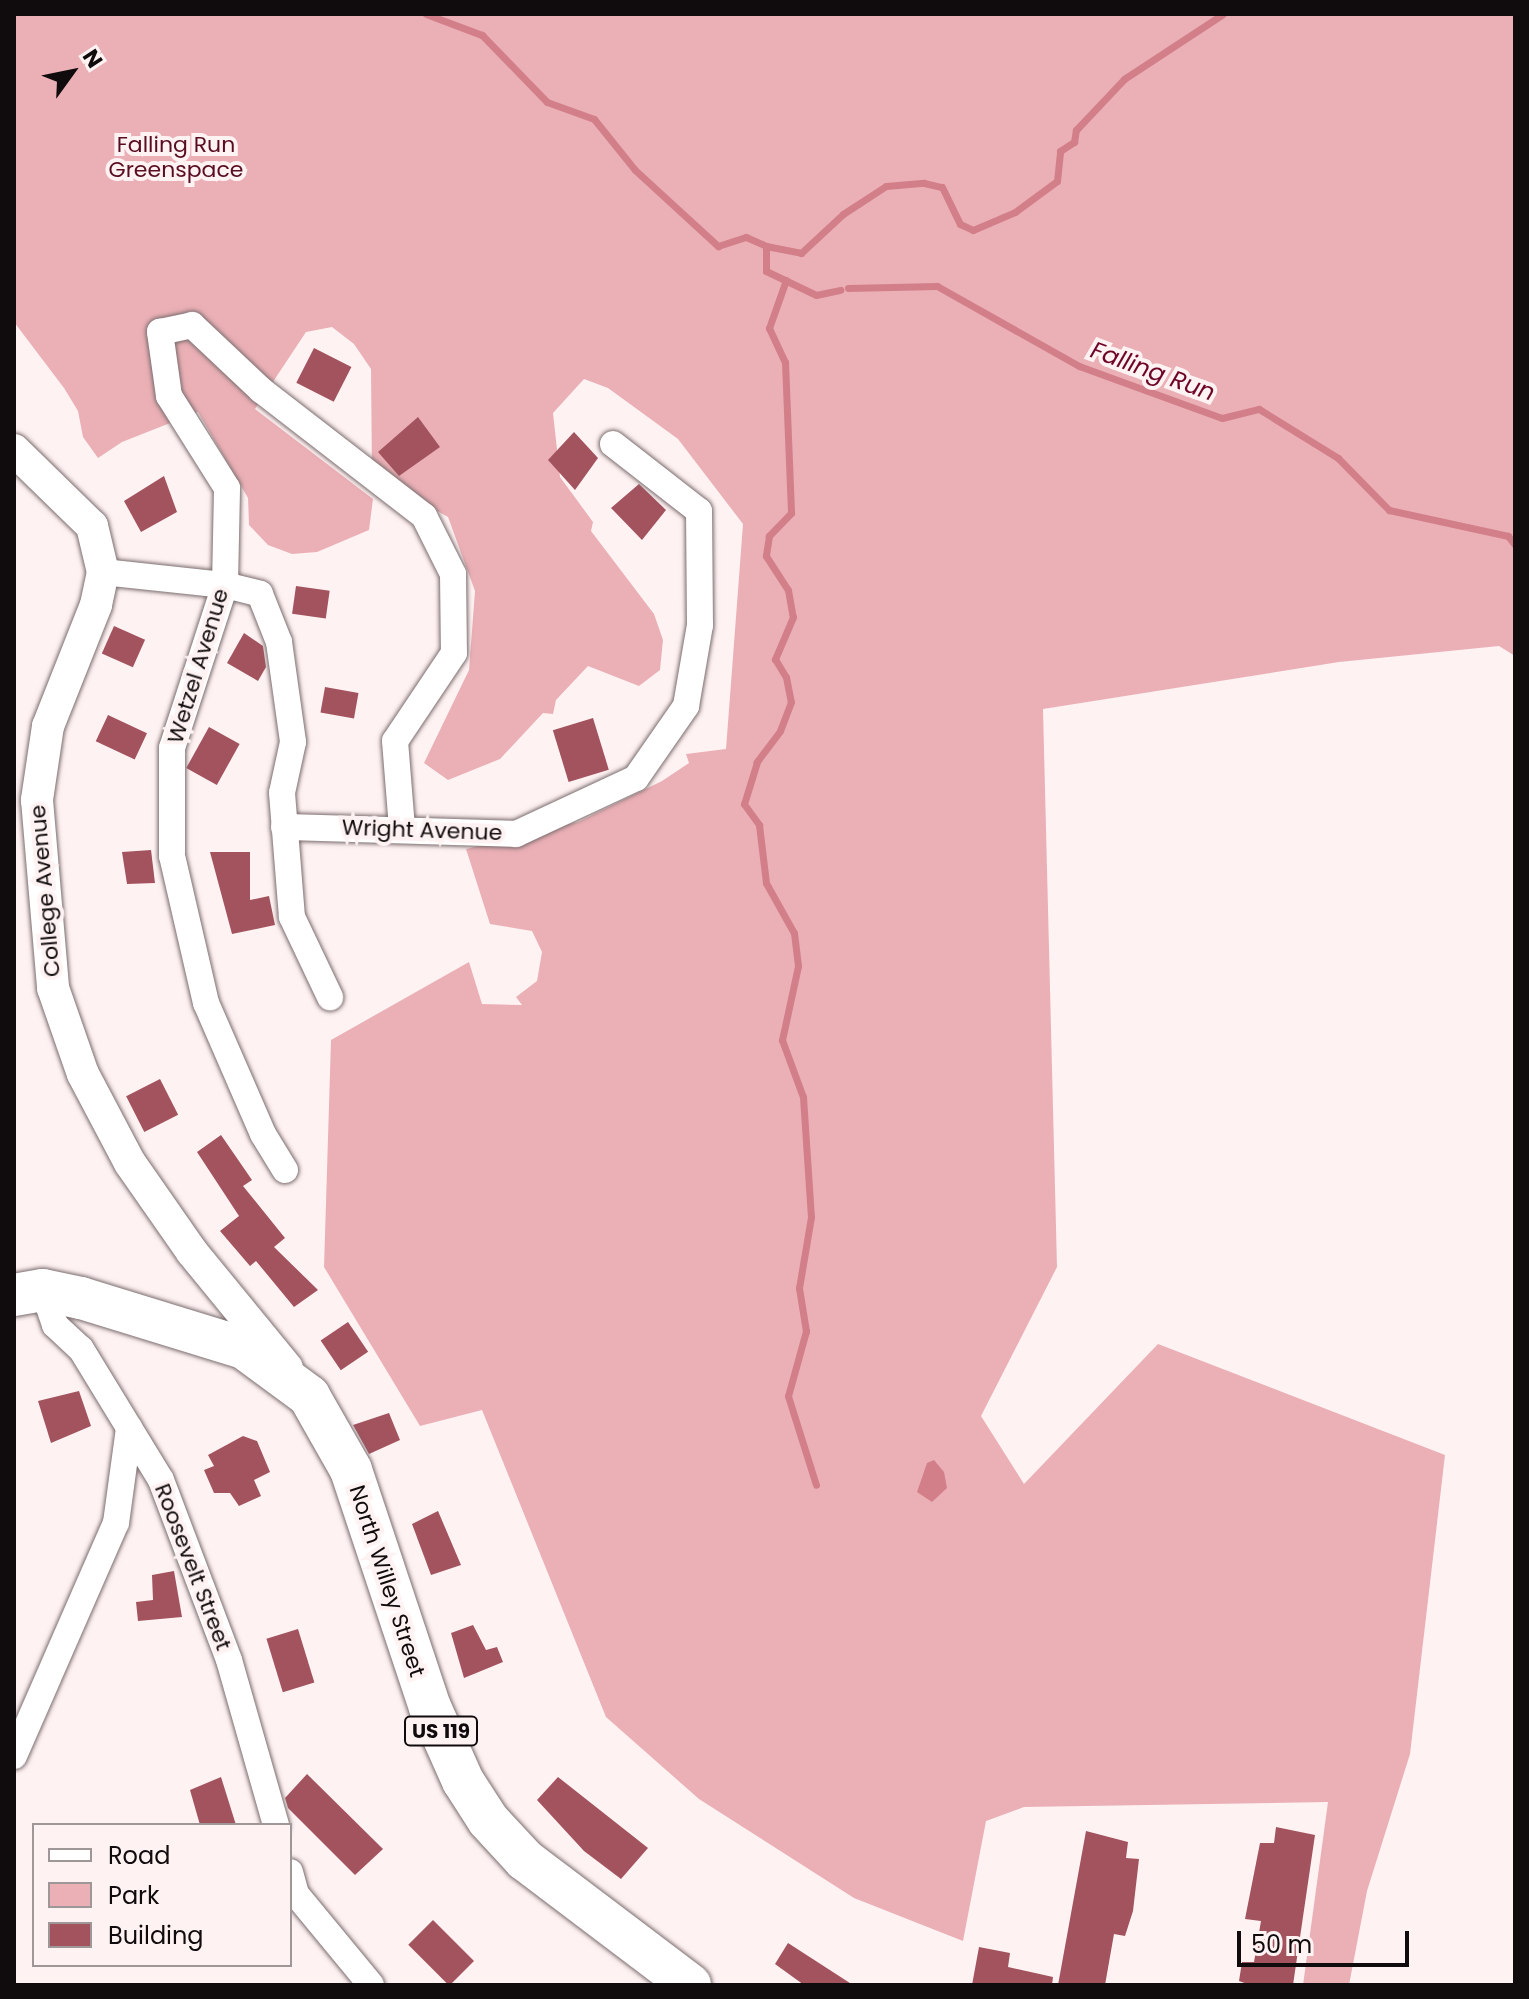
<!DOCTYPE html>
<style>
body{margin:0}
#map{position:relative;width:1529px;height:1999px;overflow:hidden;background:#fff2f3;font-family:Poppins,sans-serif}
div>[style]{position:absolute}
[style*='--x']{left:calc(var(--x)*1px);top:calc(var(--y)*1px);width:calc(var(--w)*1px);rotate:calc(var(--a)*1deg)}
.green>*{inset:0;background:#ebb0b6}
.water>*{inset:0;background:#d27f89}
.stream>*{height:7px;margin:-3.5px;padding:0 3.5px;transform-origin:3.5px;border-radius:3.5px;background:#d27f89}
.building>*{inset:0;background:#a2535e;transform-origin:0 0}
.roads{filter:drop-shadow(0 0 2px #7b6d6e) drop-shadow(0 0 2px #7b6d6e)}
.minor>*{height:26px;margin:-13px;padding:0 13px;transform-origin:13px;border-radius:13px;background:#fff}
.tertiary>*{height:32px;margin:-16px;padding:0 16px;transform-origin:16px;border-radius:16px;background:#fff}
.primary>*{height:42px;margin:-21px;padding:0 21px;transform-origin:21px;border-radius:21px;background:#fff}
span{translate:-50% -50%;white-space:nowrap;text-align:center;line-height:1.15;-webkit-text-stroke:8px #fff2f3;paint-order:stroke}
.shield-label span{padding:2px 6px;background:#fff2f3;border:2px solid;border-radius:6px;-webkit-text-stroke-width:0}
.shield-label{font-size:20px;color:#100b0c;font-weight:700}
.park-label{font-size:22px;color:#590d20}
.street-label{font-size:22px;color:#100b0c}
.water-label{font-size:24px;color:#6e0526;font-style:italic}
.frame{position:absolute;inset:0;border:16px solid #100b0c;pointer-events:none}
.legend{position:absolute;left:32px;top:1823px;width:260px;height:144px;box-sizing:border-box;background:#fff2f3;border:2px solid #9f9697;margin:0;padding:10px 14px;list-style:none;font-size:24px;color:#100b0c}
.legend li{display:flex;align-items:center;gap:16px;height:40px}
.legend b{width:40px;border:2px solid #9f9697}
.north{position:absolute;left:32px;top:32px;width:80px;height:80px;-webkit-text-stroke:6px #fff2f3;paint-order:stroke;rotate:57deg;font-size:22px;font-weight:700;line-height:32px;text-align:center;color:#100b0c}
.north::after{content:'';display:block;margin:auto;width:28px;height:36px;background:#100b0c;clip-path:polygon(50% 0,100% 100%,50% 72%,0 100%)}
.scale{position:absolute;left:1237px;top:1931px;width:172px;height:36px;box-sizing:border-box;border:4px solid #100b0c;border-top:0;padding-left:10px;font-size:24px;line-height:28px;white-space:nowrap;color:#100b0c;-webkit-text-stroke:6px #fff2f3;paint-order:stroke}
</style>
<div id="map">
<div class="green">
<div style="clip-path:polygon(14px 14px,1515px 14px,1515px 656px,1499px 646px,1339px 662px,1043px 709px,1057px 1267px,981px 1416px,1024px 1484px,1158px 1344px,1445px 1455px,1410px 1754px,1367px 1891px,1349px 1985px,1303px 1985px,1328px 1802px,1024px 1807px,986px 1821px,963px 1941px,854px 1898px,699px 1799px,606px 1717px,482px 1410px,420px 1426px,324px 1267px,331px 1040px,469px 962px,482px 1004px,522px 1005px,516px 997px,537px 981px,542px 952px,532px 931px,490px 924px,466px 849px,578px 822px,662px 781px,689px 763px,686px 754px,726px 749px,743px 524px,678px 439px,608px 388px,584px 379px,553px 413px,560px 477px,593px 522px,591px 531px,654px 614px,663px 640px,660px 670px,639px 686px,588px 666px,556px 700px,553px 714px,543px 713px,500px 759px,448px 780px,424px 763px,469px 670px,475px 591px,448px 517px,372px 475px,371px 369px,354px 344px,332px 327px,306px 332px,255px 409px,373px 499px,369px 530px,317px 552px,292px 554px,268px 545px,249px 525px,248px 498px,198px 412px,122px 442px,98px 458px,83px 437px,78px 411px,64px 388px,14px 322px)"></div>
</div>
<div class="water">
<div style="clip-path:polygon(934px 1460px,944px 1472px,947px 1488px,932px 1502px,917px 1492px,927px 1463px)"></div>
</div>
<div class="stream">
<div style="--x:426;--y:14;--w:60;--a:20.6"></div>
<div style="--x:482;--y:35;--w:93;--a:45.9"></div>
<div style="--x:547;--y:102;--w:50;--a:19.9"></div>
<div style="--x:594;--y:119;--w:65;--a:51.2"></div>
<div style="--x:635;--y:170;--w:113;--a:42.5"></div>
<div style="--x:718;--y:246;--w:29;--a:-18"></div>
<div style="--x:746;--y:237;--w:22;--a:24"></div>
<div style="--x:766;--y:246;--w:25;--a:90"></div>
<div style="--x:766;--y:271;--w:55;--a:25.6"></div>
<div style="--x:816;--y:295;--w:25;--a:-12"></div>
<div style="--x:766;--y:246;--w:36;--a:11"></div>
<div style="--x:801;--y:253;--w:57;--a:-42.9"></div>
<div style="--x:843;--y:214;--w:51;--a:-33.1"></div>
<div style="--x:886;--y:186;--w:38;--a:-5"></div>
<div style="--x:924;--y:183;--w:18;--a:13"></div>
<div style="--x:942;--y:187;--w:41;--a:64.1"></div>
<div style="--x:960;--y:224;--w:14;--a:25"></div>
<div style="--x:973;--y:230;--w:46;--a:-23.2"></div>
<div style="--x:1015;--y:212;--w:52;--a:-36.4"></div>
<div style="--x:1057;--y:181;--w:30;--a:-84"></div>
<div style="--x:1060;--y:151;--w:17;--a:-33"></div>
<div style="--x:1074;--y:142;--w:12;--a:-81"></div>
<div style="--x:1076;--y:130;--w:70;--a:-46.7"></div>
<div style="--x:1124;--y:79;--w:118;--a:-33.3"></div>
<div style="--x:786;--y:280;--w:51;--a:109.5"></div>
<div style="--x:769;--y:328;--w:38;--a:65"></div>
<div style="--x:785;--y:362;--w:151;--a:87.7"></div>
<div style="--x:791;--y:513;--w:32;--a:134"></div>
<div style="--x:769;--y:536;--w:20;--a:99"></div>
<div style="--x:766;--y:556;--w:40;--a:57.1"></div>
<div style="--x:788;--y:590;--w:27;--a:80"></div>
<div style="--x:793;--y:617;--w:46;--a:113.2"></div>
<div style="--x:775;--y:659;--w:21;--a:59"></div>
<div style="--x:786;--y:677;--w:25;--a:79"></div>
<div style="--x:791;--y:702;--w:31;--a:111"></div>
<div style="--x:780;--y:731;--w:39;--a:127"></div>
<div style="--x:757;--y:762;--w:44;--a:107.2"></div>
<div style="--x:744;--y:804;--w:26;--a:54"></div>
<div style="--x:759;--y:825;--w:58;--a:83.1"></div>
<div style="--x:766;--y:883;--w:57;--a:60.8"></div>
<div style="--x:794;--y:933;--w:33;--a:83"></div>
<div style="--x:798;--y:966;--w:76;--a:102.2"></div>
<div style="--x:782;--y:1040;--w:61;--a:69.8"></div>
<div style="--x:803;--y:1097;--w:120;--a:86.2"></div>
<div style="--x:811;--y:1217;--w:72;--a:99.6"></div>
<div style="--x:799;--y:1288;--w:44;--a:80.8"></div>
<div style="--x:806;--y:1331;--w:67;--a:105.5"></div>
<div style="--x:788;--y:1396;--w:93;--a:72.5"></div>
<div style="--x:848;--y:288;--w:89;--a:-1.3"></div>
<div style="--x:937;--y:286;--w:163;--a:29.4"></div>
<div style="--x:1079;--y:366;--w:152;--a:20"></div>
<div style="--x:1222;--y:418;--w:38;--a:-14"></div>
<div style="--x:1259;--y:409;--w:93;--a:31.8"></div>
<div style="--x:1338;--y:458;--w:73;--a:45.6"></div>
<div style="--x:1389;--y:510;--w:122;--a:12.3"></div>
<div style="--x:1508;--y:536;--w:11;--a:52"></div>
</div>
<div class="building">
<div style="left:314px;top:348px;width:42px;height:39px;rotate:27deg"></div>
<div style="clip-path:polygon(418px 417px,440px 447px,399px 476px,378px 452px)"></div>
<div style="clip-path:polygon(574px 432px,598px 458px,575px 490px,548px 460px)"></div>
<div style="clip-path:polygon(164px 476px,177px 512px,141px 532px,124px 501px)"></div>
<div style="clip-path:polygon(639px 484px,666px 510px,642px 540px,611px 508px)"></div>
<div style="left:296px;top:586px;width:34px;height:28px;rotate:8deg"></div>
<div style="left:114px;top:626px;width:34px;height:30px;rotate:24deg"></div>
<div style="clip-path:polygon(244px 633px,263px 646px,266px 667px,258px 681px,227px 663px)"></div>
<div style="left:325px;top:687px;width:34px;height:26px;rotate:10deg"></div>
<div style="left:108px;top:715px;width:43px;height:29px;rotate:25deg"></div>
<div style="left:593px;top:718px;width:54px;height:42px;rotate:73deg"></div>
<div style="left:209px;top:727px;width:35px;height:47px;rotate:29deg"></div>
<div style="clip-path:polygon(151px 850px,155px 883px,127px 884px,122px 852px)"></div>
<div style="clip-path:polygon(210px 852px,250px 852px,250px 900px,269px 896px,275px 925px,232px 934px)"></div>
<div style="left:160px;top:1079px;width:40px;height:38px;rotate:63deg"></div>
<div style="clip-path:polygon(221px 1135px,252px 1180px,243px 1186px,285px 1238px,274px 1247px,318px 1290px,294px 1307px,256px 1261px,250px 1266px,220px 1231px,239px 1216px,197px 1152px)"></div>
<div style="left:348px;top:1322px;width:36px;height:33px;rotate:56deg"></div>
<div style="clip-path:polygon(79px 1391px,91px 1426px,51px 1443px,38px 1401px)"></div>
<div style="clip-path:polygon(389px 1413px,400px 1440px,369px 1454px,353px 1425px)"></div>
<div style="clip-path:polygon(243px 1436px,257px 1441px,270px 1472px,254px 1480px,261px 1496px,239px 1506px,230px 1493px,214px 1493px,204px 1470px,214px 1466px,208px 1455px)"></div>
<div style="clip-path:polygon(438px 1511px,461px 1565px,431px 1575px,412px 1524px)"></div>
<div style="clip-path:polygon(174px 1571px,182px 1617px,138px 1621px,136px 1602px,153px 1600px,152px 1575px)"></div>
<div style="clip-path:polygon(473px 1625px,486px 1650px,497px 1647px,503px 1662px,464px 1678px,451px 1633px)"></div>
<div style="left:298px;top:1629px;width:56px;height:33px;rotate:73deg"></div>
<div style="clip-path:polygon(307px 1774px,383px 1849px,355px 1875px,288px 1808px,285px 1798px)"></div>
<div style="clip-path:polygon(221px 1777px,236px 1825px,200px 1825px,190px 1790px)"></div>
<div style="clip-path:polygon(558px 1777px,648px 1848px,621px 1879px,584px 1851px,537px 1800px)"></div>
<div style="clip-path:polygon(1276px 1827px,1315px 1835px,1293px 1985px,1250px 1985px,1239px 1981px,1242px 1962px,1254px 1962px,1261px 1921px,1245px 1919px,1260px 1843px,1274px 1843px)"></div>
<div style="clip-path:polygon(1086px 1831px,1128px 1842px,1126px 1858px,1139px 1859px,1133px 1911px,1125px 1936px,1114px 1934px,1105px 1985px,1058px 1985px)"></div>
<div style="left:433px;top:1920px;width:58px;height:35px;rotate:45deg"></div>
<div style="clip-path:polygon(788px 1943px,853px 1985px,804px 1985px,775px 1964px)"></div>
<div style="clip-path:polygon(979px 1947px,1010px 1953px,1008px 1967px,1053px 1977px,1052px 1985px,972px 1985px)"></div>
</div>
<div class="roads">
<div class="minor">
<div style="--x:103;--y:572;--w:123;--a:6.1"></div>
<div style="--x:225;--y:585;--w:36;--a:14"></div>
<div style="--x:260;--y:594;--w:52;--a:68.4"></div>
<div style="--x:279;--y:642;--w:101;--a:82"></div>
<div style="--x:293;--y:742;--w:52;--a:102.2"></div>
<div style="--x:282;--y:793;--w:124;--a:85.4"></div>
<div style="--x:292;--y:917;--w:89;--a:64.6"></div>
<div style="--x:284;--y:827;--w:232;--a:1.7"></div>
<div style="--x:516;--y:834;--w:132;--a:-25"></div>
<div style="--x:636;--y:778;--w:88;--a:-55.2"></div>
<div style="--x:686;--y:706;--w:82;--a:-80.2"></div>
<div style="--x:700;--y:625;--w:114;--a:-90.5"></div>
<div style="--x:699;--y:511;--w:109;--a:-142.1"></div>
<div style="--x:285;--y:1170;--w:42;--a:-121.4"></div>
<div style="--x:263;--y:1134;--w:143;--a:-113.5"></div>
<div style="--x:206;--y:1003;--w:151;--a:-103"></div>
<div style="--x:172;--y:856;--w:108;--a:-90"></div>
<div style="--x:172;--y:748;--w:171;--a:-72"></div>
<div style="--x:225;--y:585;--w:97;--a:-88.8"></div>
<div style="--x:227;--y:488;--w:109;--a:-122.2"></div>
<div style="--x:169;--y:396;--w:65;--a:-98"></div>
<div style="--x:160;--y:332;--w:33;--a:-12"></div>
<div style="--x:192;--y:325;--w:95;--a:43.3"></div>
<div style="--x:261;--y:390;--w:206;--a:37.7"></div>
<div style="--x:424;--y:516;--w:65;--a:63.4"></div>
<div style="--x:453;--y:574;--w:79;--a:89.3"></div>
<div style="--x:454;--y:653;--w:106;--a:123.8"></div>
<div style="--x:395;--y:741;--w:87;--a:85.4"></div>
<div style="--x:43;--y:1290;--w:37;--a:71"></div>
<div style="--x:55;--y:1325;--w:35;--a:43"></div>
<div style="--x:81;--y:1349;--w:153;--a:58.6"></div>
<div style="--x:161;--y:1480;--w:192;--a:69.3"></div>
<div style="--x:229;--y:1660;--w:172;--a:74.1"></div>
<div style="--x:14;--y:1756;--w:254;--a:-66.4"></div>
<div style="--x:116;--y:1523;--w:96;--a:-82.2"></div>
<div style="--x:290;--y:1872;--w:23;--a:75"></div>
<div style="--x:296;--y:1894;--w:118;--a:50.5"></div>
</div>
<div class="tertiary">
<div style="--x:14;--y:450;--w:109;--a:44.3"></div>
<div style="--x:92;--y:526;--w:47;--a:76.6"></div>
<div style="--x:103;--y:572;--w:34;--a:102"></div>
<div style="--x:96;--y:605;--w:130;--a:111.6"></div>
<div style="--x:48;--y:726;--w:75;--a:98.5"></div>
<div style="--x:37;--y:800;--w:189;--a:85.1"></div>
<div style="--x:53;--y:988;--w:91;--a:70.8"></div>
<div style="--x:83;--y:1074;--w:101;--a:62.2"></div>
<div style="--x:130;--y:1163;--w:108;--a:55.1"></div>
<div style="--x:192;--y:1252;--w:150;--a:50.7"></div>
</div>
<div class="primary">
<div style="--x:14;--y:1295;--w:29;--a:-10"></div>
<div style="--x:43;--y:1290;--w:39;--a:12"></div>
<div style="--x:81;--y:1298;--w:170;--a:17.1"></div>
<div style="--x:244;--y:1348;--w:81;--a:36.4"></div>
<div style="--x:309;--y:1396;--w:85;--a:60.4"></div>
<div style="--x:351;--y:1470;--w:250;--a:71.6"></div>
<div style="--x:430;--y:1707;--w:81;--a:66"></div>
<div style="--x:463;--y:1781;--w:46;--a:57.3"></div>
<div style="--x:488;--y:1820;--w:54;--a:47.2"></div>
<div style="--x:525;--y:1860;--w:207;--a:37.1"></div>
</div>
</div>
<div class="shield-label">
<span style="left:441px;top:1731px">US 119</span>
</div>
<div class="park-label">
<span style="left:176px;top:157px">Falling Run<br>Greenspace</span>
</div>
<div class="street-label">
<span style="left:198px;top:666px;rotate:-73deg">Wetzel Avenue</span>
<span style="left:422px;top:830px;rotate:2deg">Wright Avenue</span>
<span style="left:45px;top:891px;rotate:-95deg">College Avenue</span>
<span style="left:193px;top:1567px;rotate:69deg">Roosevelt Street</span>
<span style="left:387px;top:1581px;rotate:72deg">North Willey Street</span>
</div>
<div class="water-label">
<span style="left:1153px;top:371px;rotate:20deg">Falling Run</span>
</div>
<div class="frame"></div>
<ul class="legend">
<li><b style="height:10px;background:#fff"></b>Road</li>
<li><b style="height:22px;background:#ebb0b6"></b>Park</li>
<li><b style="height:22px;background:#a2535e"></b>Building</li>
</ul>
<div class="north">N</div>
<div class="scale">50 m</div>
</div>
